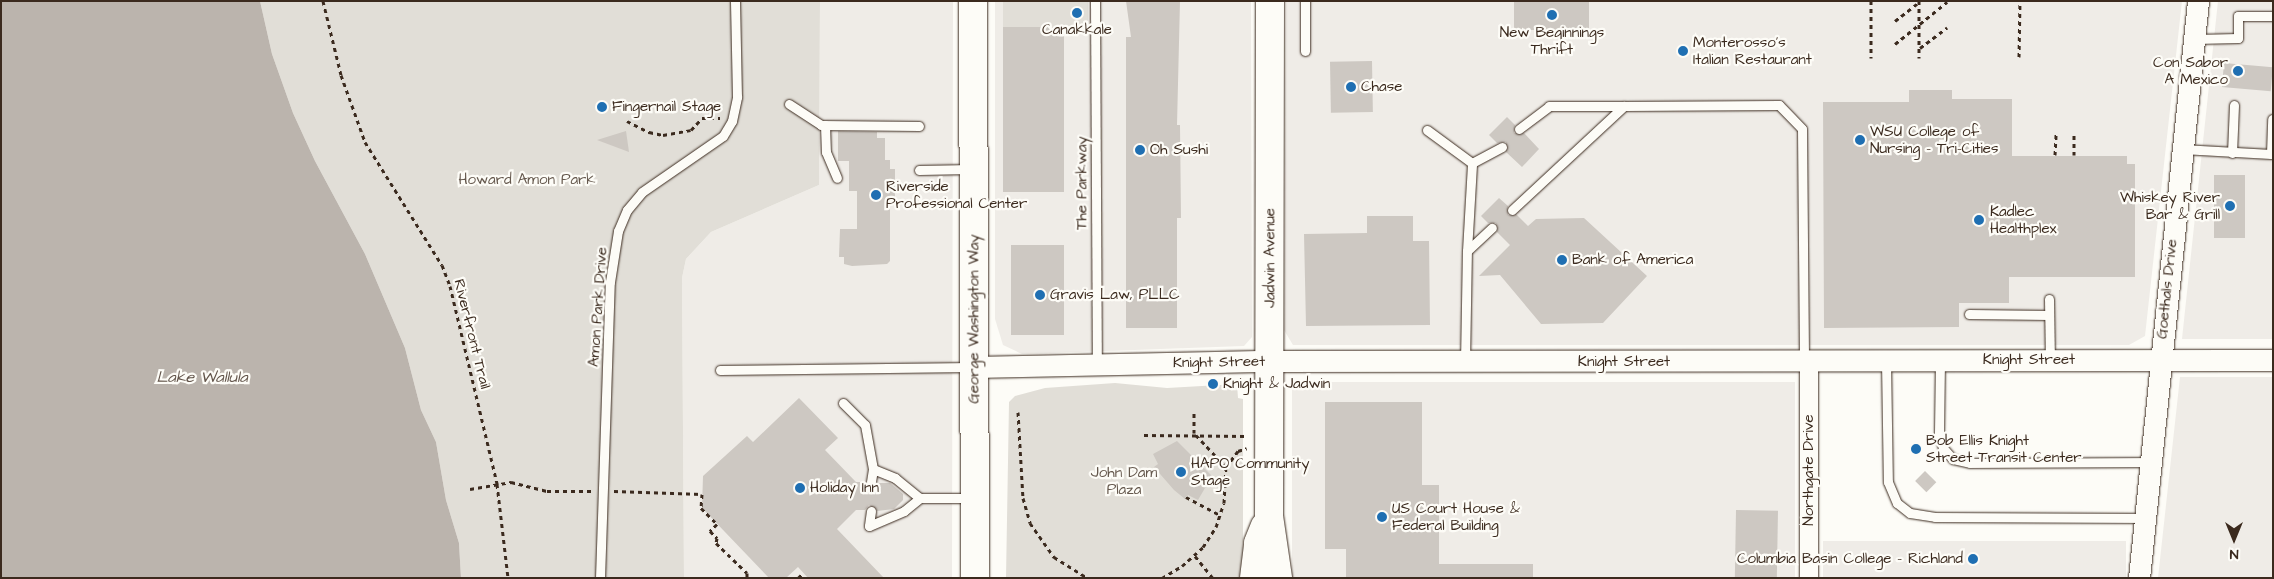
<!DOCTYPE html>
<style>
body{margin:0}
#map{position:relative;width:2274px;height:579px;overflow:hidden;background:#fdfcf7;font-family:"Architects Daughter",sans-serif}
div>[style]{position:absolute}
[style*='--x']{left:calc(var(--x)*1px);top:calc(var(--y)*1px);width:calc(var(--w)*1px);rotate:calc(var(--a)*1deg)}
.built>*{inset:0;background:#efece7;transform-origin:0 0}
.green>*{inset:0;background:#e1ded7;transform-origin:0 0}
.water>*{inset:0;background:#bbb4ad}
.building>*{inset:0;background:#cdc8c2;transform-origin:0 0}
.path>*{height:3px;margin-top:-1.5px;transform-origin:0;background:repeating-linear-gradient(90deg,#3b2a1e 0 4px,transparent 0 8px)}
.roads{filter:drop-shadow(0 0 1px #3b2a1e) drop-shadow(0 0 1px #3b2a1e)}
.service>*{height:9px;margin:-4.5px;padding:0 4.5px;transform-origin:4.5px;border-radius:4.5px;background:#fdfcf7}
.minor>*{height:18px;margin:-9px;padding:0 9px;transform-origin:9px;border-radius:9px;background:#fdfcf7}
.tertiary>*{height:21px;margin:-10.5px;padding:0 10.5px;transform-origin:10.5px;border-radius:10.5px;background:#fdfcf7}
.primary>*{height:28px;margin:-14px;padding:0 14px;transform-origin:14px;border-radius:14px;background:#fdfcf7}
.dots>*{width:14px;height:14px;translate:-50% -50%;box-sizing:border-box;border:2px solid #fdfcf7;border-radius:50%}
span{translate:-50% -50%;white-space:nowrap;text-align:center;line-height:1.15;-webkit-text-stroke:4.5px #fdfcf7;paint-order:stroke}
.poi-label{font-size:15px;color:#3b2a1e}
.left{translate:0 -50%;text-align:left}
.right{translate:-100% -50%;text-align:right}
.park-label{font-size:15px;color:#64574c}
.street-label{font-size:15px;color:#3b2a1e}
.water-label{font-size:16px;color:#615349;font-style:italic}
.frame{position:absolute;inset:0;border:2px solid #3b2a1e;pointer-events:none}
.north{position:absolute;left:2209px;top:514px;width:50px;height:50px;-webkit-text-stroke:4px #fdfcf7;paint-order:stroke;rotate:180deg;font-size:14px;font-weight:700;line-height:20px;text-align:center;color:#3b2a1e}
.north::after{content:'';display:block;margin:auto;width:18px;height:22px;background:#3b2a1e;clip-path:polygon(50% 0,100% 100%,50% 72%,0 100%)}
</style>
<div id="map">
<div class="built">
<div style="clip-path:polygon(820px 1px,953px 1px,952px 578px,684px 578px,682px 278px,686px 259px,711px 232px,819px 185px)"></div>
<div style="clip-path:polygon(995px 1px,1251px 1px,1252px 337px,1244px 346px,1022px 354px,1003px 345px,995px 319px)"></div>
<div style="clip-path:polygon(1286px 1px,2182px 1px,2145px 336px,2129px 345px,1293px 345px,1284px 330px)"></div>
<div style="clip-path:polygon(2218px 1px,2273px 1px,2273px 339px,2182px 339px)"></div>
<div style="clip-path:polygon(2180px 377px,2273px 377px,2273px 578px,2158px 578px)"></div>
<div style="left:1292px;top:382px;width:503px;height:196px"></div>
<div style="left:1823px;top:541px;width:303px;height:37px"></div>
</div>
<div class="green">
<div style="clip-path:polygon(260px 1px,820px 1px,819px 185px,711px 232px,686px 259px,682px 278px,684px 578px,461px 578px,459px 543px,446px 500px,436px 442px,421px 410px,405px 348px,365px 254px,315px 161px,293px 113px,272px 54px)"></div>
<div style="left:1003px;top:1px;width:85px;height:26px"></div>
<div style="clip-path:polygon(1115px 383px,1167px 388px,1237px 384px,1238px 398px,1243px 399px,1243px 578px,1006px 578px,1009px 402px,1015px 396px,1045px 388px)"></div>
</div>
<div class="water">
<div style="clip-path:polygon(1px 1px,260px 1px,272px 54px,293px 113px,315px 161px,365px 254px,405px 348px,421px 410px,436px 442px,446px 500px,459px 543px,461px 578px,1px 578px)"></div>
</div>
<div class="building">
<div style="clip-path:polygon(1126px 1px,1180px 1px,1177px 125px,1180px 125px,1181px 218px,1177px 218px,1177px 328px,1126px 328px,1126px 37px,1131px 37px)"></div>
<div style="left:1514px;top:1px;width:75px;height:29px"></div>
<div style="left:1003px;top:27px;width:61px;height:165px"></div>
<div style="left:1372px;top:61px;width:51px;height:42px;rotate:89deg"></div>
<div style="left:2224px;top:63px;width:49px;height:24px;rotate:5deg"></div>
<div style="clip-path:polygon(1909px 90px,1952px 90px,1952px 99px,2012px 99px,2012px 156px,2127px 156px,2127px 164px,2135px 164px,2135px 277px,2009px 277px,2009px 303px,1959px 303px,1959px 327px,1824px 328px,1823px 102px,1909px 102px)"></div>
<div style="clip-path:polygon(1507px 117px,1515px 125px,1514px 133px,1524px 133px,1539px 149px,1522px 167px,1506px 152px,1506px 142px,1497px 143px,1489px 135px)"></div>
<div style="clip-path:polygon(626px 131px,629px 152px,597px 140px)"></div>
<div style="clip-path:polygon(838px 131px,877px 132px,877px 138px,885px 138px,885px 160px,890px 160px,890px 169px,895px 169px,895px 198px,890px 198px,890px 261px,887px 264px,852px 266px,844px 264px,844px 257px,839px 257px,840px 229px,857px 229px,857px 191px,849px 191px,849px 161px,838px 161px)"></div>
<div style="left:2214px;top:175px;width:31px;height:63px"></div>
<div style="clip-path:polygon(1499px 198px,1508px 206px,1508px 215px,1516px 214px,1528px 226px,1536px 219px,1584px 218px,1647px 276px,1603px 323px,1541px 324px,1500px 275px,1479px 276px,1510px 245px,1497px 232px,1496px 223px,1488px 223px,1481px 216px)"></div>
<div style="clip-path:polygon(1367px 216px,1413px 216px,1413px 241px,1429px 241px,1430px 325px,1306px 326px,1304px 234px,1367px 233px)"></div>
<div style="left:1011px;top:245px;width:53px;height:90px"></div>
<div style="clip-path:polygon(799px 398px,838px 438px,825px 450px,856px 482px,865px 482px,871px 488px,877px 483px,890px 483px,903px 494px,903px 500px,894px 509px,877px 511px,869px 505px,865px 510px,856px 510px,837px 529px,884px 578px,808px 578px,798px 567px,786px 578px,769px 578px,702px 508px,703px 476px,747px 436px,753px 442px)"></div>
<div style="clip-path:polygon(1325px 402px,1422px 402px,1422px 485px,1439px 485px,1439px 564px,1533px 564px,1533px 578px,1346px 578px,1346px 549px,1325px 549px)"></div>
<div style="clip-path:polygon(1177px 441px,1212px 476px,1198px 500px,1188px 495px,1185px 499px,1174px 490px,1154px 467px,1158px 464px,1153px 454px)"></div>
<div style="left:1925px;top:471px;width:16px;height:14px;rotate:45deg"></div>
<div style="left:1736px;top:510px;width:42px;height:68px;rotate:1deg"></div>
</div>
<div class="path">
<div style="--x:323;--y:1;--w:76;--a:76.3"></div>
<div style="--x:341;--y:75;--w:71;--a:70.3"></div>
<div style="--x:365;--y:142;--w:145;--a:58"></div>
<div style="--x:442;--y:265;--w:22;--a:69"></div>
<div style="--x:450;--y:286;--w:204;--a:76.6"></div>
<div style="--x:497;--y:484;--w:95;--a:83.3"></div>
<div style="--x:1871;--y:1;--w:57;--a:90"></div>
<div style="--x:1919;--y:1;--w:57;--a:90"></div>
<div style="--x:1895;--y:21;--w:31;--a:-38"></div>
<div style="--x:1895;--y:44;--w:67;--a:-38.9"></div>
<div style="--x:1920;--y:48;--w:34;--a:-37"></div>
<div style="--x:2019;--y:57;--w:56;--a:-89"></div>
<div style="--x:627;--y:121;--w:25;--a:27"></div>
<div style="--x:649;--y:132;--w:14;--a:12"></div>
<div style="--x:663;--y:135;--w:28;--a:-10"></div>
<div style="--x:691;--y:130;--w:16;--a:-47"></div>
<div style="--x:702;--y:118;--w:18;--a:0"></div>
<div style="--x:2055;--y:155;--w:21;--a:-87"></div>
<div style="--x:2074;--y:155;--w:21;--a:-90"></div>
<div style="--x:1018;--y:412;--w:86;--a:86.7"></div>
<div style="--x:1023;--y:498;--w:26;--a:74"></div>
<div style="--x:1030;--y:523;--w:42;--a:54.8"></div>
<div style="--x:1054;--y:557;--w:39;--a:32"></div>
<div style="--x:1144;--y:435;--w:103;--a:0.6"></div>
<div style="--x:1226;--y:467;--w:20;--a:-53"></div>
<div style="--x:1238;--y:451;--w:9;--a:-18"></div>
<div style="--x:470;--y:489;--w:42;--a:-9.7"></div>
<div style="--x:511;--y:482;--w:37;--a:14"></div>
<div style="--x:547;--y:491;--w:45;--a:0"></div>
<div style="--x:614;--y:491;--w:88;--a:2"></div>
<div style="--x:702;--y:494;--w:14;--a:94"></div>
<div style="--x:701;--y:508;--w:23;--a:45"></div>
<div style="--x:717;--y:524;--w:10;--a:135"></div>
<div style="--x:710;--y:531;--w:10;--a:45"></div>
<div style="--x:717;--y:538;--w:5;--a:101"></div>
<div style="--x:716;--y:543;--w:43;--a:44.1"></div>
<div style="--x:747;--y:573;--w:5;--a:90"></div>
<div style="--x:1186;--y:497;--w:40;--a:28"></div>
<div style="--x:1195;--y:556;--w:28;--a:51"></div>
<div style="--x:798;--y:578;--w:7;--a:-45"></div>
<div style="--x:1162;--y:578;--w:23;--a:-31"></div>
<div style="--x:1182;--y:566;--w:28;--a:-42"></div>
<div style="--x:1203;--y:547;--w:24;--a:-57"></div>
<div style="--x:1216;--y:527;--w:25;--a:-72"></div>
<div style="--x:1224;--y:503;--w:36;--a:-87"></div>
<div style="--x:1226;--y:467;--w:47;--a:-133.3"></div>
<div style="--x:1194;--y:433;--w:23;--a:-90"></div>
</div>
<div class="roads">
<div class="service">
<div style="--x:1095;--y:1;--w:364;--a:89.7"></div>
<div style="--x:1305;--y:1;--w:50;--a:90"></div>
<div style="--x:2195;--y:39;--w:43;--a:-1.3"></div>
<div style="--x:2238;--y:38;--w:22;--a:-90"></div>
<div style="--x:2238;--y:16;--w:35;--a:0"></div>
<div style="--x:789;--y:104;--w:38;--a:33"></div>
<div style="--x:821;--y:125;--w:98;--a:0.6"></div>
<div style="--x:825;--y:125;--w:27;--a:88"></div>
<div style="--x:826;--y:152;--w:28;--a:67"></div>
<div style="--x:1519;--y:129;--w:38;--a:-37"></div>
<div style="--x:1549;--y:106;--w:75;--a:0"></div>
<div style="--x:1427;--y:130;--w:56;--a:36.3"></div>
<div style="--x:2182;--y:149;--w:89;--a:3.2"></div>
<div style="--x:2271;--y:154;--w:35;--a:-88"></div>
<div style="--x:2232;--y:153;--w:48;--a:-87.6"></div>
<div style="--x:919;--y:170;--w:52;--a:-1.1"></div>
<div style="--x:1512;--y:210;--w:153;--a:-42.9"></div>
<div style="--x:1624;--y:106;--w:155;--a:-0.4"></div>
<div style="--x:1779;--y:105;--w:33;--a:46"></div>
<div style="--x:1802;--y:129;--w:231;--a:89.5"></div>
<div style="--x:1467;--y:251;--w:88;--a:-86.7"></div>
<div style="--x:1472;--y:163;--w:34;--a:-28"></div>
<div style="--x:2049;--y:299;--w:61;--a:89.1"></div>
<div style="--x:1969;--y:314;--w:80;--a:0.7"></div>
<div style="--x:1886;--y:361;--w:121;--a:89.1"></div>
<div style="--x:1888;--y:482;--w:23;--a:67"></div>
<div style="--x:1897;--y:503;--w:16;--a:38"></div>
<div style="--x:1910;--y:513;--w:25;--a:9"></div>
<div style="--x:1935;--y:517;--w:210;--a:0.3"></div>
<div style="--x:1940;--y:361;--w:74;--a:90.8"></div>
<div style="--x:1939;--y:435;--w:14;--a:73"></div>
<div style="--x:1943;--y:448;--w:15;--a:48"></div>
<div style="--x:1953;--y:459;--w:17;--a:13"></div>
<div style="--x:1970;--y:463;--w:181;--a:-0.3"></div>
<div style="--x:1465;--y:362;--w:111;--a:-89"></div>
<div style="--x:1467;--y:251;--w:34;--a:-43"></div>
<div style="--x:720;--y:370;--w:252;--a:-0.7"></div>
<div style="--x:843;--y:403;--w:31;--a:45"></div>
<div style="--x:865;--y:425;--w:45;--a:79.7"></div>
<div style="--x:873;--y:469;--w:13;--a:99"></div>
<div style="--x:873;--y:469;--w:24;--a:22"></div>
<div style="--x:895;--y:478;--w:32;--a:39"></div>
<div style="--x:920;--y:498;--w:52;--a:0"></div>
<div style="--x:871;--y:511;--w:15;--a:98"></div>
<div style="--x:869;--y:526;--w:38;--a:-23"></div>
<div style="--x:904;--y:511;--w:21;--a:-39"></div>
<div style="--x:600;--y:578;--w:296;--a:-88.1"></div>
<div style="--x:610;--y:282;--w:52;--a:-81.1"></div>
<div style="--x:618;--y:231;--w:23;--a:-67"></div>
<div style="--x:627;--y:210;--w:23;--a:-50"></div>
<div style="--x:642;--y:192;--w:98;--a:-34.7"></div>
<div style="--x:723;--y:136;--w:17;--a:-59"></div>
<div style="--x:732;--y:121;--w:25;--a:-78"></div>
<div style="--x:737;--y:97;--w:96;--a:-91.2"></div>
</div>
<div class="minor">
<div style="--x:1809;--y:362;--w:216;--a:90"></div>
</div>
<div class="tertiary">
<div style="--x:974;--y:367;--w:296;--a:-1.2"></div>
<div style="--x:1270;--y:361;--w:1003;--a:-0.06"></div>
<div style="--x:2139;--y:578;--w:580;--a:-84.16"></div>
</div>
<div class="primary">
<div style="--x:973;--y:1;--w:577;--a:89.8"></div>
<div style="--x:1270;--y:1;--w:515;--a:90.11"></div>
<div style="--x:1269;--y:516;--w:63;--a:81.7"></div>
<div style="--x:1254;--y:578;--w:35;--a:-83"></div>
<div style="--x:1258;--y:543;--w:18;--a:-68"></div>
</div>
</div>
<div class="dots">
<div style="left:1077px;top:13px;background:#1f6fb2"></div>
<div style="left:1552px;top:15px;background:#1f6fb2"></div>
<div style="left:1683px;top:51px;background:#1f6fb2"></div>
<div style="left:2238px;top:71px;background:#1f6fb2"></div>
<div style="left:1351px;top:87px;background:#1f6fb2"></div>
<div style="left:602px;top:107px;background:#1f6fb2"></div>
<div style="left:1860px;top:140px;background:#1f6fb2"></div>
<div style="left:1140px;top:150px;background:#1f6fb2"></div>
<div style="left:876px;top:195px;background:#1f6fb2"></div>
<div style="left:2230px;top:206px;background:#1f6fb2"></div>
<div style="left:1979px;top:220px;background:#1f6fb2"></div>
<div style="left:1562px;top:260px;background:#1f6fb2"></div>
<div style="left:1040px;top:295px;background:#1f6fb2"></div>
<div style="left:1213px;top:384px;background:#1f6fb2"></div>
<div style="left:1916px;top:449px;background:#1f6fb2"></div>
<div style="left:1181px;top:472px;background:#1f6fb2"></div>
<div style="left:800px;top:488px;background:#1f6fb2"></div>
<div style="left:1382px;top:517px;background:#1f6fb2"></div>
<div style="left:1973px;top:559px;background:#1f6fb2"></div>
</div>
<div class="poi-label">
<span style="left:1077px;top:30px">Canakkale</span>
<span style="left:1552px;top:41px">New Beginnings<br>Thrift</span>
<span class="left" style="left:1693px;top:51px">Monterosso's<br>Italian Restaurant</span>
<span class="right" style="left:2228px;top:71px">Con Sabor<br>A Mexico</span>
<span class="left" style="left:1361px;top:87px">Chase</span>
<span class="left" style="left:612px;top:107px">Fingernail Stage</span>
<span class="left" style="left:1870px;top:140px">WSU College of<br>Nursing - Tri-Cities</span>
<span class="left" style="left:1150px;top:150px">Oh Sushi</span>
<span class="left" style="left:886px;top:195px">Riverside<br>Professional Center</span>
<span class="right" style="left:2220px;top:206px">Whiskey River<br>Bar &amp; Grill</span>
<span class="left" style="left:1990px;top:220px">Kadlec<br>Healthplex</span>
<span class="left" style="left:1572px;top:260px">Bank of America</span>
<span class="left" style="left:1050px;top:295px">Gravis Law, PLLC</span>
<span class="left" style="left:1223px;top:384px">Knight &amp; Jadwin</span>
<span class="left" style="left:1926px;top:449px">Bob Ellis Knight<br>Street Transit Center</span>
<span class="left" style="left:1191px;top:472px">HAPO Community<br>Stage</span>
<span class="left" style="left:810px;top:488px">Holiday Inn</span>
<span class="left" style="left:1392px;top:517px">US Court House &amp;<br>Federal Building</span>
<span class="right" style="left:1963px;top:559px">Columbia Basin College - Richland</span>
</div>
<div class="park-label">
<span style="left:527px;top:180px">Howard Amon Park</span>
<span style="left:1124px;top:481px">John Dam<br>Plaza</span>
</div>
<div class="street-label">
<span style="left:1082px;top:183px;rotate:-90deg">The Parkway</span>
<span style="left:1270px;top:258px;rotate:-90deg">Jadwin Avenue</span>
<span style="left:2167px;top:289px;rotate:-84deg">Goethals Drive</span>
<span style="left:598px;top:307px;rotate:-86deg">Amon Park Drive</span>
<span style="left:974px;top:319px;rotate:-90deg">George Washington Way</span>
<span style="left:472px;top:334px;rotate:76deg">Riverfront Trail</span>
<span style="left:2029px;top:360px">Knight Street</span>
<span style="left:1219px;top:362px;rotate:-1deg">Knight Street</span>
<span style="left:1624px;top:362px">Knight Street</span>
<span style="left:1809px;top:470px;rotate:-90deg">Northgate Drive</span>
</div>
<div class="water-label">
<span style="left:202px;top:377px">Lake Wallula</span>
</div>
<div class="frame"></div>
<div class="north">N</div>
</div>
